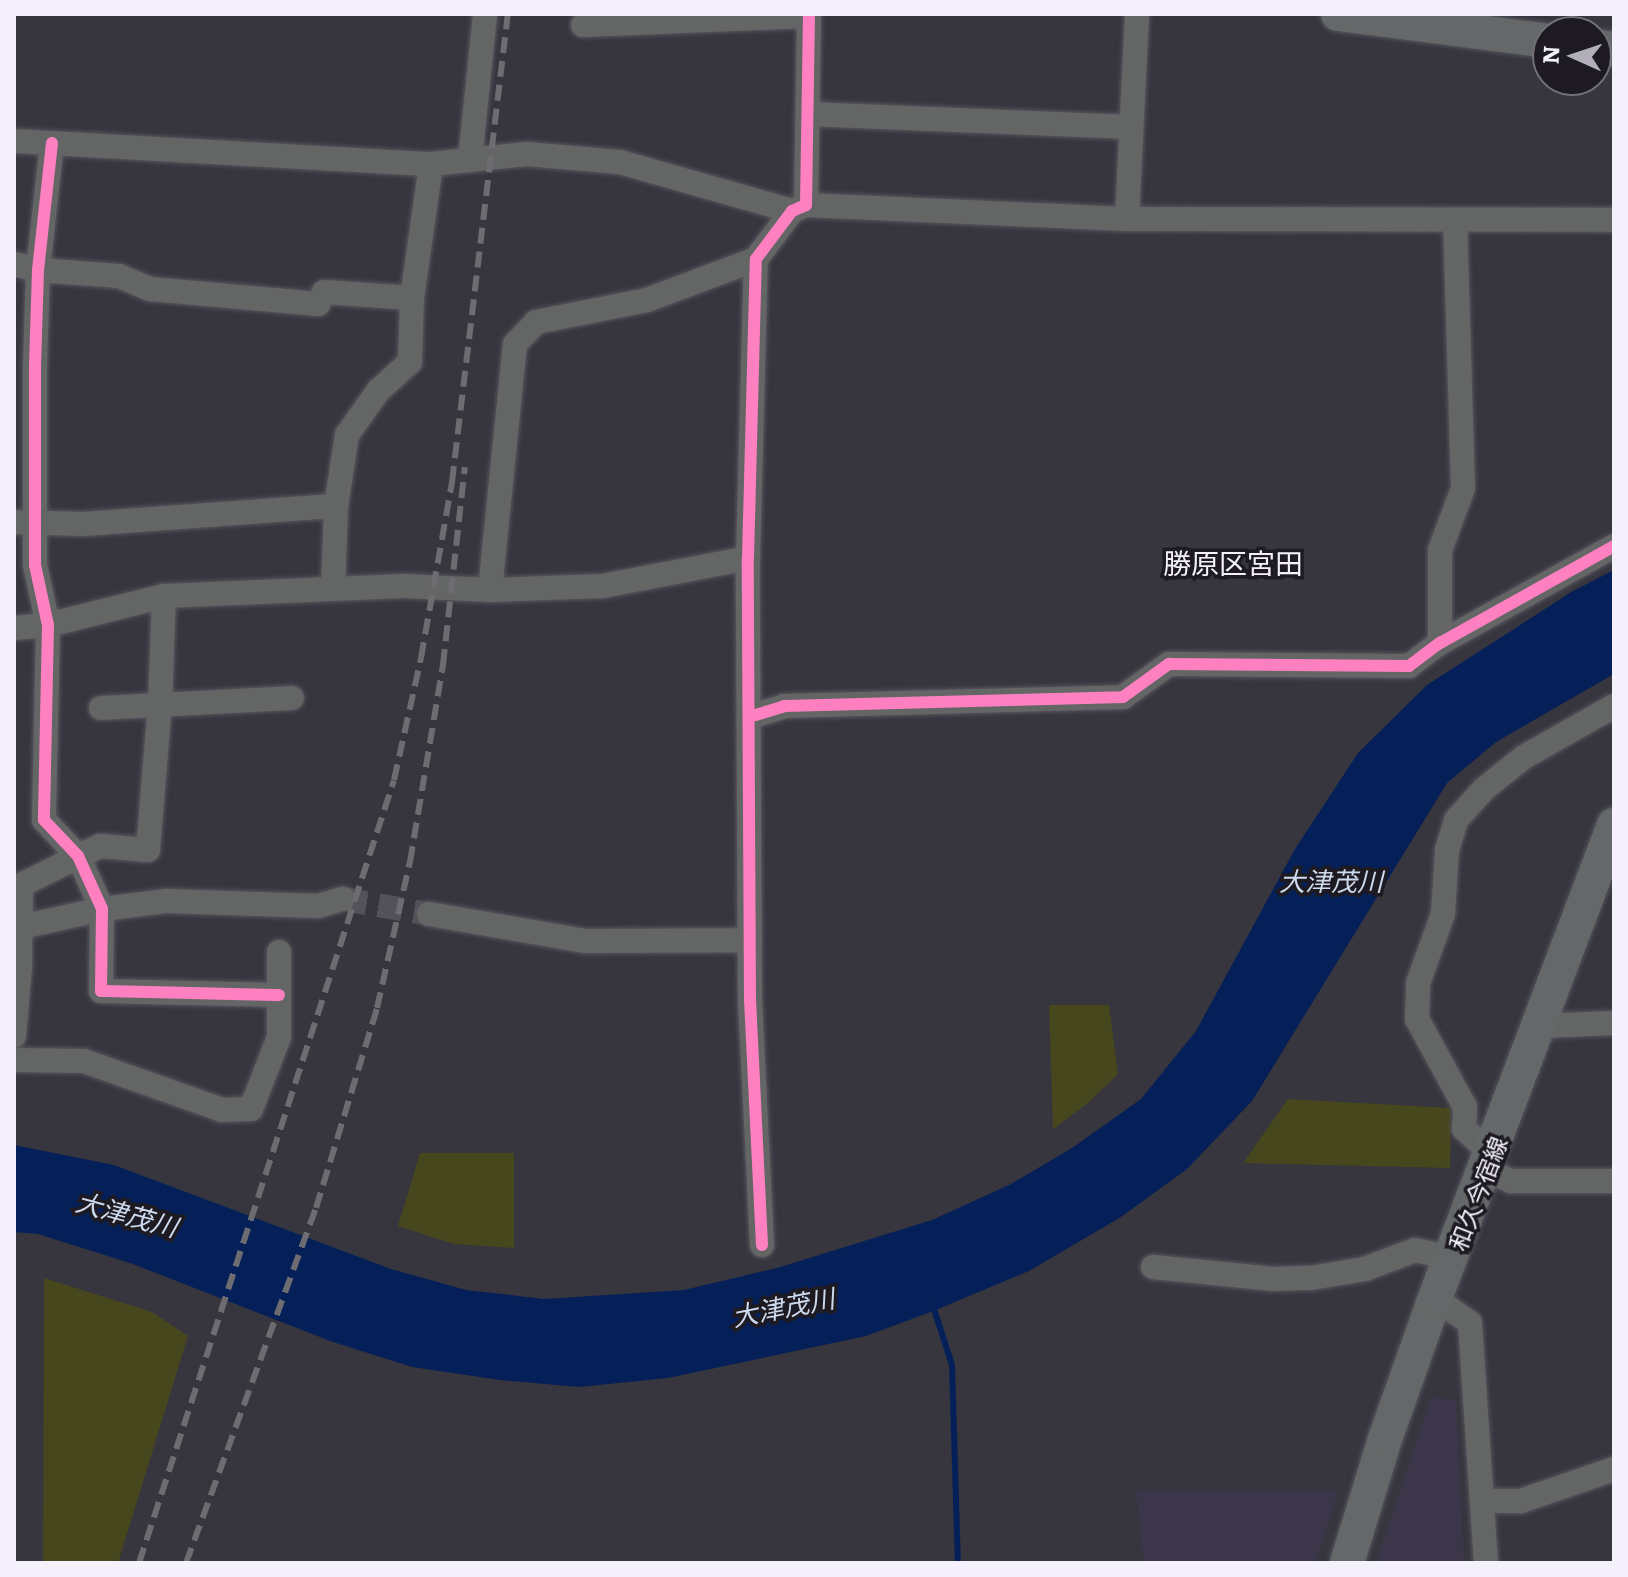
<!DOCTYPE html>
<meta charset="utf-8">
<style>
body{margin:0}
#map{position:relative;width:1628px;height:1577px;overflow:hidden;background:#37353e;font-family:Literata,"Noto Sans JP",serif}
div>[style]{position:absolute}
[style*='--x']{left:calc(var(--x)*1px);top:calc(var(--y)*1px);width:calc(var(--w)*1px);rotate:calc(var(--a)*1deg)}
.built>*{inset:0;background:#3c364b}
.green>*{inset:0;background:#47471e}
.water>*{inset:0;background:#052058}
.stream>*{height:6px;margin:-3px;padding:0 3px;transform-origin:3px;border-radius:3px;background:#052058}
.street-tunnel>*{height:24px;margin-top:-12px;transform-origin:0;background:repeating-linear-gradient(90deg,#53515a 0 24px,transparent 0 36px)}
.roads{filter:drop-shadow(0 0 2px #56545c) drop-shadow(0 0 2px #56545c)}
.street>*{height:24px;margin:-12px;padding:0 12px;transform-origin:12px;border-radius:12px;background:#646666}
.secondary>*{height:34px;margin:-17px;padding:0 17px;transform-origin:17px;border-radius:17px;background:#656868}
.rail>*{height:6px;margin-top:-3px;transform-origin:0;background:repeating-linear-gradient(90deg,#6c6c71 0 16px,transparent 0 24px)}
.cycleway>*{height:12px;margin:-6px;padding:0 6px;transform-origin:6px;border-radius:6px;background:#ff80c0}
span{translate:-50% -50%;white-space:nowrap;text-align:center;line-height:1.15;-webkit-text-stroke:7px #1d1a22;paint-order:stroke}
.street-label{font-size:24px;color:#f4f1fc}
.water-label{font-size:26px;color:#cdd9ec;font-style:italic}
.quarter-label{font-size:28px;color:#f4f1fc}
.frame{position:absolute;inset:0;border:16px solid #f4f1fc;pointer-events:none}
.north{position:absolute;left:1532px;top:16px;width:80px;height:80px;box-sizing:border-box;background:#1d1a22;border:2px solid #737079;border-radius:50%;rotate:273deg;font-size:22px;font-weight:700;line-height:32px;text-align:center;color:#f4f1fc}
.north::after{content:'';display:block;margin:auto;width:28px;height:36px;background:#b2afba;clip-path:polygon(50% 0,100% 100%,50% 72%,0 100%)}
</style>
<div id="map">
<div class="built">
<div style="clip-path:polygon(1430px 1398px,1456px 1399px,1464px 1563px,1376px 1563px)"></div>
<div style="clip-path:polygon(1136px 1490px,1338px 1491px,1316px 1563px,1144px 1563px)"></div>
</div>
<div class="green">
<div style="clip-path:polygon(1049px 1005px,1109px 1005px,1118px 1074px,1088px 1103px,1053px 1129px)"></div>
<div style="clip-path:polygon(1288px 1099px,1451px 1108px,1450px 1168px,1243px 1163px)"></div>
<div style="clip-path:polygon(420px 1153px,514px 1153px,514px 1248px,454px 1244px,398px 1226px)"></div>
<div style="clip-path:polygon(44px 1278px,152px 1312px,188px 1336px,118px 1563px,43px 1563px)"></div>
</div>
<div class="water">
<div style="clip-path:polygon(1614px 570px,1614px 674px,1496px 742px,1447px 783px,1252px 1101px,1187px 1169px,1121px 1217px,1029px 1271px,936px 1310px,866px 1336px,668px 1378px,579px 1387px,500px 1380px,412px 1367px,330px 1341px,133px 1264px,38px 1234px,14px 1232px,14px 1145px,114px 1165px,391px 1269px,466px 1290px,544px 1299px,684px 1290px,777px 1268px,932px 1220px,1011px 1184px,1072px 1148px,1141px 1099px,1196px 1031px,1295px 849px,1358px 753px,1427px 685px,1573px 591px)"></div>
</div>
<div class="stream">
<div style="--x:933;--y:1306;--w:62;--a:72.1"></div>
<div style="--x:952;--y:1365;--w:198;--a:88.3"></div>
</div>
<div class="street-tunnel">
<div style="--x:343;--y:899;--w:87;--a:9.9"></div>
</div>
<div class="roads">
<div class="street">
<div style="--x:583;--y:25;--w:226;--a:-2.3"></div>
<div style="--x:808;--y:114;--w:323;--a:2.3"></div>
<div style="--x:14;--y:141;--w:418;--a:3.2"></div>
<div style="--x:431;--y:164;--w:96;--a:-6"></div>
<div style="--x:526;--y:154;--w:94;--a:4.9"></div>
<div style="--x:620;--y:162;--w:179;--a:15.9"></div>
<div style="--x:52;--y:143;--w:128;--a:96.3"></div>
<div style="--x:38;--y:270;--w:95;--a:91.8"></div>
<div style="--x:35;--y:365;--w:200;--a:90"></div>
<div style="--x:35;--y:565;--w:61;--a:77.8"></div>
<div style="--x:48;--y:625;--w:195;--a:91.2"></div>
<div style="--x:44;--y:820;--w:50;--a:46.6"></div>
<div style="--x:78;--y:856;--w:58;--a:65.6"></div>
<div style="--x:102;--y:909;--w:82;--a:90.7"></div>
<div style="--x:101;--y:991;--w:178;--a:1.3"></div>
<div style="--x:470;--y:160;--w:147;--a:-84.1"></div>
<div style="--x:806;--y:205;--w:321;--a:2.5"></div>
<div style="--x:1127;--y:219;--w:487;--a:0.1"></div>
<div style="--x:1127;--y:219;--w:205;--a:-87.2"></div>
<div style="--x:14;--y:264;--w:25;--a:14"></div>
<div style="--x:38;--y:270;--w:81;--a:4.2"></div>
<div style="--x:119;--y:276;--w:34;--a:23"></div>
<div style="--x:150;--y:289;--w:169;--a:5.1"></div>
<div style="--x:318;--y:304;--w:13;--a:-63"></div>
<div style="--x:324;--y:292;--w:88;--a:3.9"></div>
<div style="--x:14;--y:522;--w:69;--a:1.7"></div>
<div style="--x:83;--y:524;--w:254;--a:-4.1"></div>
<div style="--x:333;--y:589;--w:83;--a:-87.9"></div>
<div style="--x:336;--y:506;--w:72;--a:-81.2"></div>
<div style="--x:347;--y:435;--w:54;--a:-54.8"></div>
<div style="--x:378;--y:391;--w:43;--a:-42.2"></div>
<div style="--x:410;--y:362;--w:64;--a:-88.2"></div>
<div style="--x:412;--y:298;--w:135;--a:-81.9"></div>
<div style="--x:490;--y:590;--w:247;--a:-84.2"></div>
<div style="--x:515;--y:344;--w:30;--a:-46"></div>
<div style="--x:536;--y:322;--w:113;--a:-11.2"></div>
<div style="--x:647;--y:300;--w:116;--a:-20.6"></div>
<div style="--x:14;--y:628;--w:34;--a:-5"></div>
<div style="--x:48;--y:625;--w:120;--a:-14"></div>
<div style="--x:164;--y:596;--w:240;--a:-2.4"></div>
<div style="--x:404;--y:586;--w:86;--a:2.7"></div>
<div style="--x:490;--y:590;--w:113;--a:-2"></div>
<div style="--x:603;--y:586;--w:148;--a:-10.9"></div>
<div style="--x:1440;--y:643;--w:93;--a:-90"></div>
<div style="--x:1440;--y:550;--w:66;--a:-69.6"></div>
<div style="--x:1463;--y:488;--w:267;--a:-91.7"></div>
<div style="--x:101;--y:708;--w:191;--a:-3"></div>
<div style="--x:749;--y:717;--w:37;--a:-17"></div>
<div style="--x:784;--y:706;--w:339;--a:-1.5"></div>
<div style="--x:1123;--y:697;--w:57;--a:-35.7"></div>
<div style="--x:1169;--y:664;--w:240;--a:0.5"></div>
<div style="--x:1409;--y:666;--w:39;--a:-37"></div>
<div style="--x:1440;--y:643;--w:199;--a:-29.1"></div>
<div style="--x:429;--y:914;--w:159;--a:9.8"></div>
<div style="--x:586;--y:941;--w:164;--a:-0.3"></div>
<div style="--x:21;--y:927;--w:83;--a:-12.5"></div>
<div style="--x:102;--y:909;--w:64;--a:-7.1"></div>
<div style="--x:166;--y:901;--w:152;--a:1.9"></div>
<div style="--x:318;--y:906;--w:26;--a:-16"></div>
<div style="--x:1541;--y:1026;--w:73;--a:-2.4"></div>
<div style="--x:14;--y:1036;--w:68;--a:-85"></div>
<div style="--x:20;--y:968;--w:83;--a:-89.3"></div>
<div style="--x:21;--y:885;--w:88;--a:-26.3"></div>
<div style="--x:100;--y:846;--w:48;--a:4.8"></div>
<div style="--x:148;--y:850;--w:145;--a:-85.3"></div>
<div style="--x:160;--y:705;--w:109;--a:-87.9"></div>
<div style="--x:14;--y:1060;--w:70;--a:0.8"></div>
<div style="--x:84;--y:1061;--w:146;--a:19.5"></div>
<div style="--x:222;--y:1110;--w:29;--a:-2"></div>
<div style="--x:251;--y:1109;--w:77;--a:-68.7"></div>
<div style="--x:279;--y:1037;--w:85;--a:-90"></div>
<div style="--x:1492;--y:1154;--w:38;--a:-138"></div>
<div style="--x:1464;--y:1129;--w:22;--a:-87"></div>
<div style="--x:1465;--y:1107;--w:100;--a:-118.6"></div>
<div style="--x:1417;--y:1019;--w:36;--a:-88"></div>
<div style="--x:1418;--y:983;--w:73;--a:-70.1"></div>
<div style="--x:1443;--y:914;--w:64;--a:-86.4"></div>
<div style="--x:1447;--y:850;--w:31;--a:-73"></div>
<div style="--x:1456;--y:820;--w:42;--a:-47.9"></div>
<div style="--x:1484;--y:789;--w:51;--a:-38.7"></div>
<div style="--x:1524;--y:757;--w:103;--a:-29.5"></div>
<div style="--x:1486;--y:1169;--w:28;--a:26"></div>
<div style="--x:1511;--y:1181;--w:103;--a:0"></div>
<div style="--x:762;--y:1245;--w:244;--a:-92.8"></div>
<div style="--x:750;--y:1001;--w:443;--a:-90.3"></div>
<div style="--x:748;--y:558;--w:299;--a:-88.5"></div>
<div style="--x:756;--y:259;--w:60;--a:-53.1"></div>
<div style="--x:792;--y:211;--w:15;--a:-23"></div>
<div style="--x:806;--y:205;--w:191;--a:-89.1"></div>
<div style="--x:1153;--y:1267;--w:121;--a:5.7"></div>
<div style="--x:1273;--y:1279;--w:38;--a:-2"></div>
<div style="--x:1311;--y:1278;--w:55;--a:-9.5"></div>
<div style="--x:1365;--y:1269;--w:53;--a:-20.8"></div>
<div style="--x:1415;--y:1250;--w:38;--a:12"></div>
<div style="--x:1435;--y:1298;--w:43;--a:35.5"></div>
<div style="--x:1470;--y:1323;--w:241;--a:86.2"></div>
<div style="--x:1482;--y:1501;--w:39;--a:0"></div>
<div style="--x:1521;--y:1501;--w:98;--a:-19"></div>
</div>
<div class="secondary">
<div style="--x:1338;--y:14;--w:212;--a:7.3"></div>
<div style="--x:1596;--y:47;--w:18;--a:6"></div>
<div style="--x:1347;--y:1563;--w:130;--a:-73"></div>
<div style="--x:1385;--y:1439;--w:150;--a:-70.5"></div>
<div style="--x:1435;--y:1298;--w:506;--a:-69.27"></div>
</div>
</div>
<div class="rail">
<div style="--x:139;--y:1563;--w:823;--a:-71.96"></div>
<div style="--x:394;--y:780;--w:125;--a:-77.5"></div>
<div style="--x:421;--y:658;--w:179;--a:-80"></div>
<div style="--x:452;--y:482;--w:471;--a:-83.2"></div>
<div style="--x:186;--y:1563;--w:378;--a:-69.9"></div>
<div style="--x:316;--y:1208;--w:209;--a:-73"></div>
<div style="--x:377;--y:1008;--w:150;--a:-77.3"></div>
<div style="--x:410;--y:862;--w:200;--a:-80.5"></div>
<div style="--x:443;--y:665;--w:199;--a:-83.7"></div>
</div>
<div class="cycleway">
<div style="--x:52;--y:143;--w:128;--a:96.3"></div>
<div style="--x:38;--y:270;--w:95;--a:91.8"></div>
<div style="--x:35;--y:365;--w:200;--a:90"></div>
<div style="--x:35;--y:565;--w:61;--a:77.8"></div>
<div style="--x:48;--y:625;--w:195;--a:91.2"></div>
<div style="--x:44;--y:820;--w:50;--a:46.6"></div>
<div style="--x:78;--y:856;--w:58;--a:65.6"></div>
<div style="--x:102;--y:909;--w:82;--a:90.7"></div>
<div style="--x:101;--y:991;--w:178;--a:1.3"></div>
<div style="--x:749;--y:717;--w:37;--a:-17"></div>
<div style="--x:784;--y:706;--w:339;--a:-1.5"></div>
<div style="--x:1123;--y:697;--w:57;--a:-35.7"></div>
<div style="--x:1169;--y:664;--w:240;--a:0.5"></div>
<div style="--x:1409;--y:666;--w:39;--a:-37"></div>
<div style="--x:1440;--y:643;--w:199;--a:-29.1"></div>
<div style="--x:762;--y:1245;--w:244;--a:-92.8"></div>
<div style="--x:750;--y:1001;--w:443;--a:-90.3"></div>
<div style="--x:748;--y:558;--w:299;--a:-88.5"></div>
<div style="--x:756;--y:259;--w:60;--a:-53.1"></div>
<div style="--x:792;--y:211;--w:15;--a:-23"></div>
<div style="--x:806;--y:205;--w:191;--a:-89.1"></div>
</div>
<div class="street-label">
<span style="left:1477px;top:1193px;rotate:-69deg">和久今宿線</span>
</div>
<div class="water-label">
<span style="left:1331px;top:880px">大津茂川</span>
<span style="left:127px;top:1213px;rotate:15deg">大津茂川</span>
<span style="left:783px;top:1306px;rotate:-11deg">大津茂川</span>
</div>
<div class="quarter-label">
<span style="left:1233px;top:562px">勝原区宮田</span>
</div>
<div class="frame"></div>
<div class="north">N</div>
</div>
